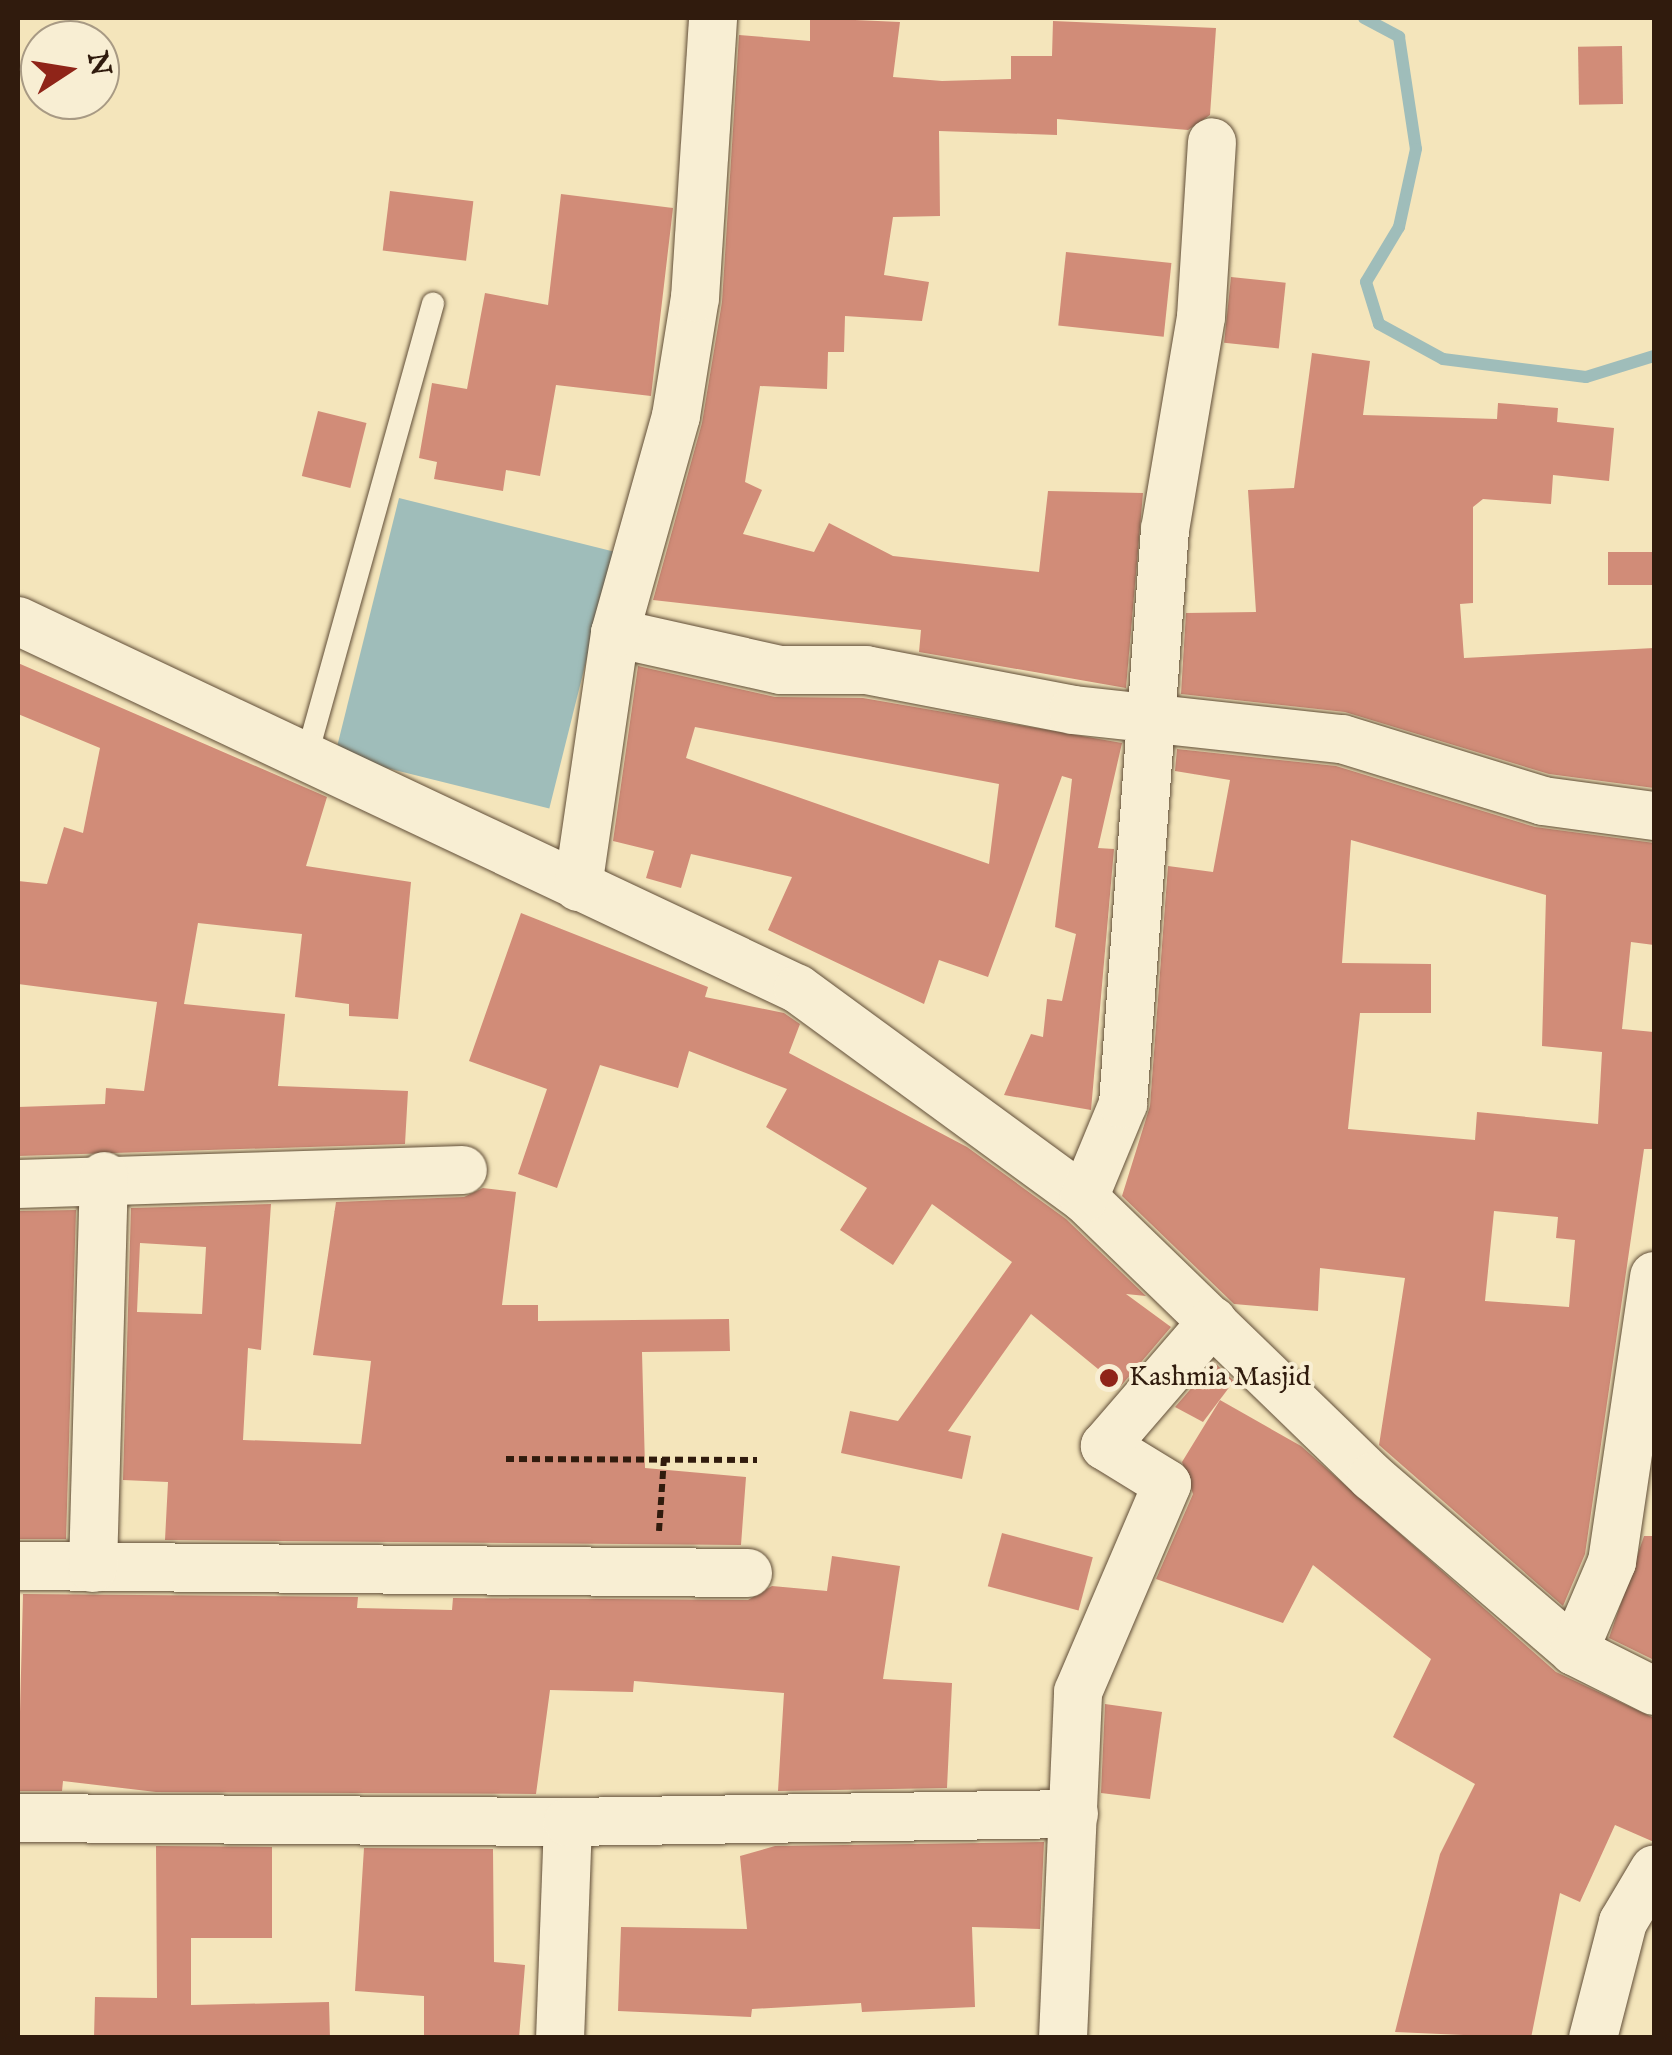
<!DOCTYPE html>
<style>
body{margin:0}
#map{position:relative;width:1672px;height:2055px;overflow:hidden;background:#f4e5bb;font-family:"IM FELL English",serif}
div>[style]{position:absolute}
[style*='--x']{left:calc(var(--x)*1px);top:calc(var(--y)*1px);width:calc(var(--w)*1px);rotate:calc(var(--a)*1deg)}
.water>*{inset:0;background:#9fbdba;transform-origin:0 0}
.stream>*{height:12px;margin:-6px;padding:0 6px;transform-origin:6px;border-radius:6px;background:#9fbdba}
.building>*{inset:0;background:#d18c78;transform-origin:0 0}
.path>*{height:6px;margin-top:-3px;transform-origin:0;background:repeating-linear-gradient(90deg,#301b0d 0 8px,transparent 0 13px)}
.roads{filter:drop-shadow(0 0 2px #614e38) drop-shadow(0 0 2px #614e38)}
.service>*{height:22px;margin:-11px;padding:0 11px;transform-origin:11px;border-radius:11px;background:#f8eed3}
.minor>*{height:48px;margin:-24px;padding:0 24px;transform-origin:24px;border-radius:24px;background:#f8eed3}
.dots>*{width:28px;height:28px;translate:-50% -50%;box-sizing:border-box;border:5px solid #f8eed3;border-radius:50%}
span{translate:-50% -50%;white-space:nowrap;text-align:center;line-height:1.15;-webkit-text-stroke:8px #f8eed3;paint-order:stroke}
.poi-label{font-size:28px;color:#301b0d}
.left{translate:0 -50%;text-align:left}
.frame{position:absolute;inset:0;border:20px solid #301b0d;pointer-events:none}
.north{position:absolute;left:20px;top:20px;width:100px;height:100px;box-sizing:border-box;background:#f8eed3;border:2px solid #a89a84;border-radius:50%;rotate:78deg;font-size:28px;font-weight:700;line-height:40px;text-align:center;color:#301b0d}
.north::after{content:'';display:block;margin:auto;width:35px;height:45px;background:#8f2418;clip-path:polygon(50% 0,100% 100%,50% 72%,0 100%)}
</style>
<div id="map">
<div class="water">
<div style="left:399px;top:498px;width:221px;height:265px;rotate:14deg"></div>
</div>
<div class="stream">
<div style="--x:1364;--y:18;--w:40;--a:28"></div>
<div style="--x:1399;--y:37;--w:113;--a:81.4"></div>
<div style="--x:1416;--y:149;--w:80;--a:102.3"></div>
<div style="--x:1399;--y:227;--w:64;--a:121"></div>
<div style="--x:1366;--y:282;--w:44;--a:72.8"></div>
<div style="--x:1379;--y:324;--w:73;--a:28.7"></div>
<div style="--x:1443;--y:359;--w:144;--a:7.2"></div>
<div style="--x:1586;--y:377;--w:71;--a:-17.2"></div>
</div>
<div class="building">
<div style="clip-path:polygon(810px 18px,900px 22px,893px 77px,942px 81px,1011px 79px,1011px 56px,1052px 56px,1053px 21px,1216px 28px,1210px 115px,1188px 130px,1057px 119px,1057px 135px,939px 131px,940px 216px,893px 217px,884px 275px,929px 282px,922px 321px,845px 316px,844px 352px,828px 352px,827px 389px,760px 386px,745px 482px,762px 490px,743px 534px,814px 552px,829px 523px,893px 556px,1039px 572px,1048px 491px,1143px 493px,1126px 688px,919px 652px,921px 630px,653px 600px,702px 423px,722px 302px,739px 35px,810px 41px)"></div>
<div style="left:1622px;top:46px;width:58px;height:44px;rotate:89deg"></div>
<div style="left:390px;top:191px;width:84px;height:60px;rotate:7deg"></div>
<div style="clip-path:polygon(561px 194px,673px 208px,651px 396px,556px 385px,540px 476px,506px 470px,503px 491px,434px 479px,437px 462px,419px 458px,432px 383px,467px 389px,485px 293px,548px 305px)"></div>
<div style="left:1066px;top:252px;width:106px;height:74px;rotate:6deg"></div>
<div style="left:1231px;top:277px;width:55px;height:66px;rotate:6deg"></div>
<div style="clip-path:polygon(1312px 353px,1370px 361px,1363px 415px,1497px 419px,1498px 403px,1558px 408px,1557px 422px,1614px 428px,1609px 481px,1553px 475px,1551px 504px,1483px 499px,1473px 507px,1473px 603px,1460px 604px,1464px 658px,1654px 648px,1654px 788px,1549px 774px,1345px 712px,1181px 694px,1186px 613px,1256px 612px,1248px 490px,1294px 488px)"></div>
<div style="left:318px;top:411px;width:50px;height:67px;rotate:14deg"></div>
<div style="left:1654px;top:552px;width:33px;height:46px;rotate:90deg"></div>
<div style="clip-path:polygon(18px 663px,327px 797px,306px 866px,411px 882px,398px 1019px,349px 1016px,349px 1004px,295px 997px,302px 934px,198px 923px,184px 1004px,285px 1014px,278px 1086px,408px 1091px,405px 1144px,18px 1156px,18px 1107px,105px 1104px,106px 1088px,144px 1091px,157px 1002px,18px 984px,18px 881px,47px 884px,64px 827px,83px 833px,100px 748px,18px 714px)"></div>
<div style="clip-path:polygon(evenodd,638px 666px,775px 697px,863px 698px,1122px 743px,1098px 848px,1114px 849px,1091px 1110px,1004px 1095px,1031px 1034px,1043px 1037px,1047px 999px,1062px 1001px,1076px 934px,1055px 927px,1072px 779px,1062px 776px,988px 977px,939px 960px,924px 1004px,768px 930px,792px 877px,691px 854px,681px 888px,646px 878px,654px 851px,613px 841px,638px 666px,695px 727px,999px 784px,989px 864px,686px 758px,695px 727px)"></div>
<div style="clip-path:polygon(evenodd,1177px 749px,1336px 766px,1535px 827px,1654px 843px,1654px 945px,1631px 942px,1622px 1029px,1654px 1032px,1654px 1149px,1644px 1149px,1585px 1554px,1563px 1606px,1379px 1445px,1405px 1278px,1320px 1268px,1318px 1311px,1234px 1304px,1122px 1196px,1150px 1106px,1168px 866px,1213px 872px,1230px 780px,1175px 771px,1177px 749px,1351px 840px,1546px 895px,1542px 1046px,1602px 1052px,1598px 1124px,1477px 1112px,1475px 1140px,1348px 1129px,1360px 1013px,1431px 1013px,1431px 964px,1342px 963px,1351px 840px,1177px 749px,1494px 1211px,1558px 1217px,1556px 1238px,1575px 1240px,1569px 1307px,1485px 1301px,1494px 1211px)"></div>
<div style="clip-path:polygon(521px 913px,708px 987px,705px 997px,784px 1013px,800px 1024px,789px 1053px,967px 1147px,1066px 1219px,1146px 1296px,1126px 1294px,1171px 1327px,1120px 1387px,1031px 1314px,948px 1431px,971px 1436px,962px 1479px,841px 1453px,850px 1411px,898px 1421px,1012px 1262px,932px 1204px,893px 1265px,840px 1230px,867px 1188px,766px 1127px,787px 1089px,689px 1051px,678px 1088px,600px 1065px,557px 1188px,518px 1174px,547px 1089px,469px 1061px)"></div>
<div style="clip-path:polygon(evenodd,483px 1188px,516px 1192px,502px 1305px,538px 1305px,538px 1321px,729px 1319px,730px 1351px,642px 1352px,645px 1468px,746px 1477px,741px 1545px,165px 1540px,168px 1482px,123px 1480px,131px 1208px,271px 1204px,261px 1350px,248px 1348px,243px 1440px,361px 1444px,371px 1361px,313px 1355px,336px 1202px,464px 1197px,483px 1188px,140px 1243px,206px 1247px,202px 1314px,137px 1312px,140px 1243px)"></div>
<div style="clip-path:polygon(76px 1210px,66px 1539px,18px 1539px,18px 1211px)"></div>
<div style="clip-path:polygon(1214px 1362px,1234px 1381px,1203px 1422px,1175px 1407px)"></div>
<div style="clip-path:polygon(1220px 1400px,1301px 1446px,1556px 1672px,1654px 1718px,1654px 1842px,1615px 1825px,1580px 1902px,1560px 1893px,1531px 2038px,1395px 2032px,1440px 1854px,1475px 1784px,1393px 1737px,1431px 1659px,1313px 1565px,1283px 1623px,1156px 1579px,1193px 1494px,1182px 1462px)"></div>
<div style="left:1002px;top:1533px;width:94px;height:55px;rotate:15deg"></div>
<div style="clip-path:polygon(1644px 1536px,1654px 1536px,1654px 1660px,1609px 1638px)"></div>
<div style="clip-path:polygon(832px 1556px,900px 1566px,883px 1679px,952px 1683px,947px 1788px,778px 1791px,784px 1693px,634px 1681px,633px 1692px,550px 1690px,536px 1794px,156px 1792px,63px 1781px,62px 1791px,18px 1791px,23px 1594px,358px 1597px,357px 1608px,452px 1610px,453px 1598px,748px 1600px,772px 1586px,827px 1591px)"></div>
<div style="clip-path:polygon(1105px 1704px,1162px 1712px,1150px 1799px,1101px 1793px)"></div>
<div style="clip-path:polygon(1044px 1842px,1040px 1929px,972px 1927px,975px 2007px,862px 2012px,861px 2003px,752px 2009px,751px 2017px,618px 2011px,621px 1927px,747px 1929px,740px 1856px,775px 1846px)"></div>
<div style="clip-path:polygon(156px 1846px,272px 1847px,272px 1938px,191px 1938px,191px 2005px,329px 2002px,330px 2038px,94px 2038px,95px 1997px,157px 1998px)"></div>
<div style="clip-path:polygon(364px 1848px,493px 1849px,494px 1962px,525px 1965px,519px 2038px,424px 2038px,424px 1996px,355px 1991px)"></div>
</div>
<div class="path">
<div style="--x:506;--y:1459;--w:251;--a:0.2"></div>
<div style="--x:659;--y:1531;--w:74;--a:-86.1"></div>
</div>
<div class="roads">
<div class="service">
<div style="--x:305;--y:762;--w:476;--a:-74.4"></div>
</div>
<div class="minor">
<div style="--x:18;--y:621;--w:862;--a:25.26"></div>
<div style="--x:798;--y:989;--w:354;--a:36.2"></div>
<div style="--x:1084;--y:1198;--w:401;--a:44.1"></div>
<div style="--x:1372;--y:1477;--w:267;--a:40.7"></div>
<div style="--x:1574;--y:1651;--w:89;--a:26.6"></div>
<div style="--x:615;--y:633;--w:170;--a:12.6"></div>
<div style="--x:781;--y:670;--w:85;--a:0"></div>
<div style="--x:866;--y:670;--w:211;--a:10.9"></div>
<div style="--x:1073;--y:710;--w:271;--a:6.2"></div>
<div style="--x:1342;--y:739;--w:210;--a:17.1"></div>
<div style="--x:1543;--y:801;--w:112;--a:7.7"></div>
<div style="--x:578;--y:887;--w:257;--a:-81.7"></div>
<div style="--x:615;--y:633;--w:225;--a:-74.3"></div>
<div style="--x:676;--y:416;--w:120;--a:-80.9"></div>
<div style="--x:695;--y:298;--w:281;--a:-86.3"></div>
<div style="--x:18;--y:1184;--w:445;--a:-1.8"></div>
<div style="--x:1084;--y:1198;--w:102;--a:-67.5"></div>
<div style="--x:1123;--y:1104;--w:576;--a:-85.82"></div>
<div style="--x:1165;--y:530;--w:216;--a:-80.4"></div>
<div style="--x:1201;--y:317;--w:175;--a:-86.4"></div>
<div style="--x:18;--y:1566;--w:730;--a:0.55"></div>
<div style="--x:93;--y:1568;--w:392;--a:-88.4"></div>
<div style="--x:1574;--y:1651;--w:97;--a:-66.9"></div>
<div style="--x:1612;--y:1562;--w:289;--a:-81.6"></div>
<div style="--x:18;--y:1818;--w:550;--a:0.42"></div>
<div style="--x:568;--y:1822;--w:216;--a:92.1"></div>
<div style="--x:568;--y:1822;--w:506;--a:-0.91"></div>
<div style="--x:1063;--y:2038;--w:346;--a:-87.5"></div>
<div style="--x:1078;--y:1692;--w:226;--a:-66.8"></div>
<div style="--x:1167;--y:1484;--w:73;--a:-148.5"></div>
<div style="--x:1105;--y:1446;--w:165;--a:-49.2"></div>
<div style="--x:1593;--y:2038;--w:120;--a:-75.5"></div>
<div style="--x:1623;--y:1922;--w:61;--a:-59.2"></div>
</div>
</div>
<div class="dots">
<div style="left:1109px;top:1378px;background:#8f2418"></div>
</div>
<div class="poi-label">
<span class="left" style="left:1129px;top:1378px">Kashmia Masjid</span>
</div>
<div class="frame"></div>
<div class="north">N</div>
</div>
